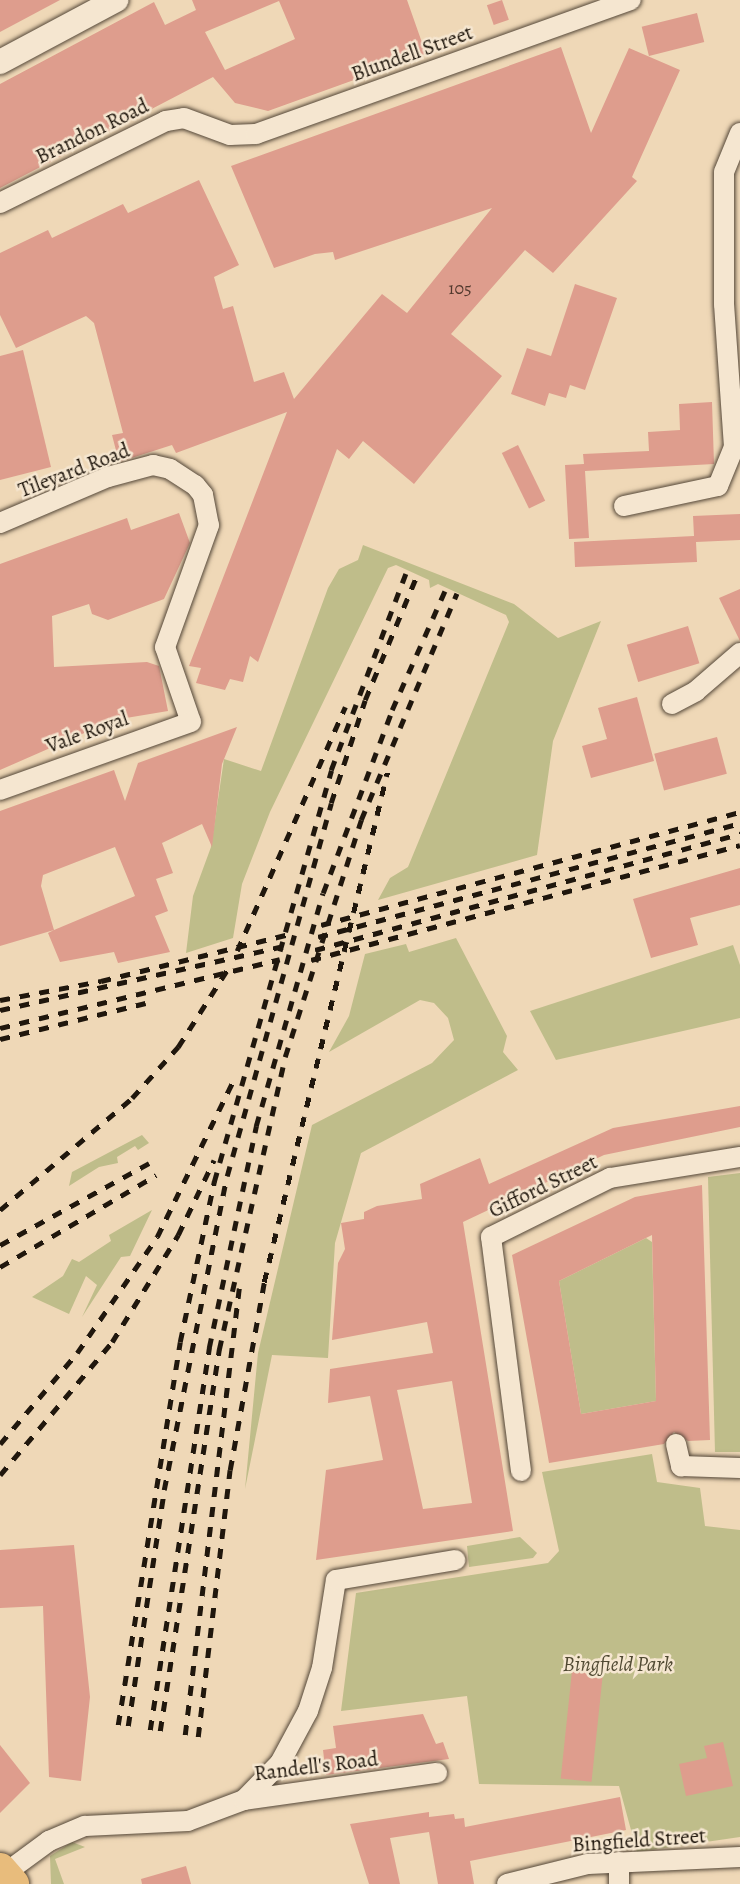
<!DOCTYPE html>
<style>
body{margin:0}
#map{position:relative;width:740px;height:1884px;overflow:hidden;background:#efd8b7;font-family:Alegreya,serif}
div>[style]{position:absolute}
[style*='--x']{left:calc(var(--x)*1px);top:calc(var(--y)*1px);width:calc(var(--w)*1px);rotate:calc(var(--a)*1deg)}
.green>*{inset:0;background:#bfbd8a}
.building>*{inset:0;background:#de9d8d;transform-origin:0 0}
.roads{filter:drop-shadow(0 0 2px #544738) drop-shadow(0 0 2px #544738)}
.minor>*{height:20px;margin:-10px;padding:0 10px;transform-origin:10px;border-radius:10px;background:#f5e6d0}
.tertiary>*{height:24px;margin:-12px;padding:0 12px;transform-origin:12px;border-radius:12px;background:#f5e6d0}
.primary>*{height:32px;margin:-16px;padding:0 16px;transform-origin:16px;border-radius:16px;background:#e8bc7c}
.rail>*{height:4.5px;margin-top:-2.25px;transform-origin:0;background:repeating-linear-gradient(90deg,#20170d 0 10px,transparent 0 20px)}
span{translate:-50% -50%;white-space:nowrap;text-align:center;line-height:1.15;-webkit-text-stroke:5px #f5e6d0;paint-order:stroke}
.number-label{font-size:18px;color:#50382d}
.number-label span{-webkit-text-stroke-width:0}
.street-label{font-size:21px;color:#20170d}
.park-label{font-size:21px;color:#504932;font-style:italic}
</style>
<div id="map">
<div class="green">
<div style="clip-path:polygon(363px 545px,514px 604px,558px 638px,601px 621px,553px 741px,537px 855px,378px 900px,390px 878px,408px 867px,509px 622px,506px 615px,438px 584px,430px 588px,429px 580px,396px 565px,388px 568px,270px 812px,242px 884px,233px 938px,186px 953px,193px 896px,211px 847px,224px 759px,261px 771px,328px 588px,339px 569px,358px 560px)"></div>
<div style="clip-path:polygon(456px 938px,507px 1036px,503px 1052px,518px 1070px,361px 1153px,335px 1243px,328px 1358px,272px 1355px,245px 1489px,258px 1353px,312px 1125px,432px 1063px,454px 1040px,448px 1018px,434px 1003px,420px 1000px,329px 1052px,349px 1016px,365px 954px,406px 944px,409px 952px)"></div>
<div style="clip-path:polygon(733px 945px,740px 965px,740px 1018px,556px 1060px,530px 1011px)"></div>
<div style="clip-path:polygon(142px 1135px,149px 1143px,138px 1150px,135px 1146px,117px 1157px,118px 1163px,99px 1167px,69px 1186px,72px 1172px)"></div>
<div style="clip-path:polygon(740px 1173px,740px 1452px,715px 1452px,708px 1177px)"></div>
<div style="clip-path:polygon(152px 1210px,130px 1256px,121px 1257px,82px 1317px,97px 1285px,86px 1276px,69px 1314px,32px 1297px,63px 1276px,72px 1259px,79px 1262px,111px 1241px,109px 1235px)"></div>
<div style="clip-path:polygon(646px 1238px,652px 1242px,656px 1401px,581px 1414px,559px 1281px)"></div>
<div style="clip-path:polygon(652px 1454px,657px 1482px,700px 1488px,705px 1526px,740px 1530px,740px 1837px,637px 1852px,619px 1786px,479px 1784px,467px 1696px,341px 1711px,356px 1593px,548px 1563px,559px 1551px,542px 1472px)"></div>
<div style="clip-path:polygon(520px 1537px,537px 1553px,533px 1558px,469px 1567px,467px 1546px)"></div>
<div style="clip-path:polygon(72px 1842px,85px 1847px,55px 1859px,64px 1884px,51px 1884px,50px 1856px)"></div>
</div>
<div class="building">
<div style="clip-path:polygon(0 0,60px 0,0 32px)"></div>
<div style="clip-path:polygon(evenodd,192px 0,407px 0,426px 54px,268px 111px,235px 103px,213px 77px,0 188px,0 84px,154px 2px,165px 25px,196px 10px,192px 0,279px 1px,295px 39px,225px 70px,205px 32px,279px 1px)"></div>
<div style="left:502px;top:0;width:21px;height:16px;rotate:71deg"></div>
<div style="left:697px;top:13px;width:30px;height:57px;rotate:76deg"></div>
<div style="clip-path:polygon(561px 47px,591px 133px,629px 48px,680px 70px,632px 177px,637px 181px,553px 273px,525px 250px,451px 334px,502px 376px,414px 484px,363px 441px,349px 459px,337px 449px,258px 662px,250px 656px,243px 682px,230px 679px,225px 690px,196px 683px,201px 668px,189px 666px,287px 412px,176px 453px,172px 445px,119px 462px,112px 435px,123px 433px,94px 323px,86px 316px,16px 348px,0 315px,0 253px,48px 230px,52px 238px,123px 204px,128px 213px,199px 180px,239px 265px,214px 277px,223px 309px,233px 306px,254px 382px,284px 372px,294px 399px,382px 294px,407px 313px,492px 208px,335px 260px,333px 252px,315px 254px,274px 268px,231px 166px)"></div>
<div style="clip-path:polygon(575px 284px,617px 298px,585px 390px,570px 385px,566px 398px,549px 393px,545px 406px,511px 394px,527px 348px,551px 356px)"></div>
<div style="clip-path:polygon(23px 350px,51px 467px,0 480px,0 356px)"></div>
<div style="clip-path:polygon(712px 402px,714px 464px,585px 471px,589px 538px,569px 539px,565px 465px,584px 464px,583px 454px,649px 451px,648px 432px,680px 430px,679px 404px)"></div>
<div style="left:518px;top:445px;width:62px;height:18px;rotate:64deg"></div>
<div style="clip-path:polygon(179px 513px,190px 543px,164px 599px,108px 620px,92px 614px,89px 604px,52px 616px,54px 667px,147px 662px,159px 666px,168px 711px,114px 720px,0 770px,0 564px,127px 518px,131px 530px)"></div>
<div style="clip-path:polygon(740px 514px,740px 540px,696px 542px,697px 562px,575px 567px,574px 542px,694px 536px,693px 516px)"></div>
<div style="clip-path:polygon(740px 589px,740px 641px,719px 598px)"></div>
<div style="left:688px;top:626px;width:39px;height:64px;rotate:73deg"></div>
<div style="clip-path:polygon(637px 697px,654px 761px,591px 778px,582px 746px,607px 739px,598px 708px)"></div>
<div style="clip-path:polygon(evenodd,237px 727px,222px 764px,212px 847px,202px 824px,162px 843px,173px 873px,156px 879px,168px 911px,155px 916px,170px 952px,118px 963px,114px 952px,60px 962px,48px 933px,54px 930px,0 946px,0 811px,114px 770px,125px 801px,138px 763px,237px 727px,115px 847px,135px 896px,54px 930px,41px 886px,43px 875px,115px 847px)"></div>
<div style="left:717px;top:737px;width:38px;height:65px;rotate:75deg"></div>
<div style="clip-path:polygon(740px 868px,740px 905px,690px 918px,698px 945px,651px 958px,633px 899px)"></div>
<div style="clip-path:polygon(evenodd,740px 1106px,740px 1127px,604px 1155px,463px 1222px,513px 1531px,316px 1560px,326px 1470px,383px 1460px,370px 1396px,328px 1403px,330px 1369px,433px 1353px,427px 1322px,332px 1340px,338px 1263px,345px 1249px,341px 1223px,364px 1219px,364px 1212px,377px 1206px,422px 1199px,420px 1184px,480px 1158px,489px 1184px,613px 1128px,740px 1106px,452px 1381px,472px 1503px,423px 1509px,397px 1390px,452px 1381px)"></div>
<div style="clip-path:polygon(evenodd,702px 1185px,710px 1440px,688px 1441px,674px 1432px,664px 1444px,549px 1463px,512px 1255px,635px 1197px,702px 1185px,652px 1235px,656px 1401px,581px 1414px,559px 1281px,652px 1235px)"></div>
<div style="clip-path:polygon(74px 1545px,90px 1697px,81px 1781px,49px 1777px,43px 1606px,0 1608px,0 1550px)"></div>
<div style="left:572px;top:1671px;width:31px;height:108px;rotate:6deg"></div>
<div style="clip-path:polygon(423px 1714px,436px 1744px,443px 1742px,449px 1759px,326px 1775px,323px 1750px,336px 1748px,333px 1726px)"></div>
<div style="clip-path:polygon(723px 1742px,733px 1786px,686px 1796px,679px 1764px,707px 1758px,704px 1746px)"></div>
<div style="clip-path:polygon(0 1745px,30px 1783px,0 1813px)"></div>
<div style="clip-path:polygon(620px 1797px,626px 1830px,470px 1861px,474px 1884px,438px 1884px,429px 1832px,390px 1838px,400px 1884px,369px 1884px,350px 1824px,429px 1812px,429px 1817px,454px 1814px,455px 1819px,464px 1818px,465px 1827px)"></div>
<div style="clip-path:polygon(186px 1866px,191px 1884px,142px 1884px,141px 1879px)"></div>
</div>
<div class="roads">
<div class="minor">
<div style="--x:740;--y:133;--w:42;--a:112.3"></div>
<div style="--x:724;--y:172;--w:132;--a:90"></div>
<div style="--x:724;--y:304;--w:143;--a:86"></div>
<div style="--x:734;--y:447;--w:6;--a:0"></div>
<div style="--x:0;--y:203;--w:185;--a:-26.3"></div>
<div style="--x:166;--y:121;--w:18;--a:-9"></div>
<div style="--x:184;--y:118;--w:49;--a:20.3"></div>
<div style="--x:230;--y:135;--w:26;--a:-2"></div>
<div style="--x:256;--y:134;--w:398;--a:-19.7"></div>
<div style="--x:624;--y:506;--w:96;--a:-12"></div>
<div style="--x:718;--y:486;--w:42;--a:-67.7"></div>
<div style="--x:0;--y:523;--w:117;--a:-23.1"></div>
<div style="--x:108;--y:477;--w:47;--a:-14.9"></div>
<div style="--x:153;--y:465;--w:17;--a:13"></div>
<div style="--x:170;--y:469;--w:30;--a:33"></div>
<div style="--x:195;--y:485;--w:13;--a:51"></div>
<div style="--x:203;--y:495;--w:31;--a:79"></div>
<div style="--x:209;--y:525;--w:130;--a:109.8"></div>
<div style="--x:165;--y:647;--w:79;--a:70.9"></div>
<div style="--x:191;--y:722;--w:203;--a:160.4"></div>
<div style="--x:672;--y:704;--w:27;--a:-28"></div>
<div style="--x:696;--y:691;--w:58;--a:-40.8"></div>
<div style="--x:676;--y:1444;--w:23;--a:77"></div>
<div style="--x:681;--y:1466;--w:59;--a:1.9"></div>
<div style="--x:521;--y:1471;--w:236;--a:-97.3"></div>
<div style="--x:491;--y:1237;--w:133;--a:-26.4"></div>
<div style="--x:610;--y:1178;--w:132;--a:-9.2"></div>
<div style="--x:244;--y:1800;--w:52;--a:-45.8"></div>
<div style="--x:280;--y:1763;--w:59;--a:-61.7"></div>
<div style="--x:308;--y:1711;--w:45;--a:-72"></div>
<div style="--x:322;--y:1668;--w:89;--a:-81"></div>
<div style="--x:336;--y:1580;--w:121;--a:-9.5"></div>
<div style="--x:0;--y:1877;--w:61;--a:-36.3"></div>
<div style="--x:49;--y:1841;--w:39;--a:-23"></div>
<div style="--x:85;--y:1826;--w:103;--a:-2.8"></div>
<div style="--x:188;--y:1821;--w:60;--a:-20.6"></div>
<div style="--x:244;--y:1800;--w:195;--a:-8"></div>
<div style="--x:507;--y:1884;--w:83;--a:-13.9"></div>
<div style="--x:588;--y:1864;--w:152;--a:-2.6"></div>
<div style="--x:619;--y:1884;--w:22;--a:-90"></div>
</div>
<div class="tertiary">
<div style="--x:0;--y:62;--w:132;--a:-28.1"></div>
</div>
<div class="primary">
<div style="--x:0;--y:1869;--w:20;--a:49"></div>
</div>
</div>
<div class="rail">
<div style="--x:321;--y:925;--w:434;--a:-15.1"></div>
<div style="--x:318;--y:937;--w:437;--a:-15.1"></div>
<div style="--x:315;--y:950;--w:441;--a:-15.3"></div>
<div style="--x:237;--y:951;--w:267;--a:-66.1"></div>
<div style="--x:311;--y:960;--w:444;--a:-15"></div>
<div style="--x:0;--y:1000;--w:103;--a:-10.7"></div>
<div style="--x:101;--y:981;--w:191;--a:-14"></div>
<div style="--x:0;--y:1010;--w:291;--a:-12.7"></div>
<div style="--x:0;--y:1028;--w:288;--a:-13.8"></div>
<div style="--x:0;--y:1039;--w:150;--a:-13.9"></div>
<div style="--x:0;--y:1210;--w:173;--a:-40.3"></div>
<div style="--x:132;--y:1098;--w:69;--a:-48"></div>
<div style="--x:178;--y:1047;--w:91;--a:-57.5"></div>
<div style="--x:0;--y:1245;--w:170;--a:-28.8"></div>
<div style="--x:0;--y:1267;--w:181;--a:-30.5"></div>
<div style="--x:0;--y:1444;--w:119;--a:-49.8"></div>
<div style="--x:77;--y:1353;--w:141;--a:-55.4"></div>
<div style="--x:157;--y:1237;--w:178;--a:-64"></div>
<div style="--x:0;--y:1475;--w:174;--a:-49.9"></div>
<div style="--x:112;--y:1342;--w:126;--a:-58.3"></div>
<div style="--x:178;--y:1235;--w:83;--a:-64.4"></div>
<div style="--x:118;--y:1725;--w:388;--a:-80.8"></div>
<div style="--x:180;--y:1342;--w:164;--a:-78"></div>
<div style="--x:214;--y:1182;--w:428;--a:-74.1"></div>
<div style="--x:331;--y:770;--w:214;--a:-69.2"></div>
<div style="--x:128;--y:1726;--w:239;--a:-81.3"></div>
<div style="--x:164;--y:1490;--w:320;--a:-78.7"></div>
<div style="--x:227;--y:1176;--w:387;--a:-74.4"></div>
<div style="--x:331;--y:803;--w:108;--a:-71.7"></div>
<div style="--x:365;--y:700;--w:135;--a:-67.4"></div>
<div style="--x:150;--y:1730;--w:387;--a:-81.2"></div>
<div style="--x:209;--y:1348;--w:227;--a:-78"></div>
<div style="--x:256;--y:1126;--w:242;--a:-74"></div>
<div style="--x:323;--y:893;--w:196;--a:-69.3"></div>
<div style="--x:392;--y:710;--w:133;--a:-66.1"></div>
<div style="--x:160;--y:1731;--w:386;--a:-81.2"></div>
<div style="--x:219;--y:1350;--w:300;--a:-77.3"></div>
<div style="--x:285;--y:1057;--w:249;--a:-72.2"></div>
<div style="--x:361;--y:820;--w:246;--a:-67.1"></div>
<div style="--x:185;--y:1735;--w:450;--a:-83.1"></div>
<div style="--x:198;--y:1737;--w:269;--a:-83.2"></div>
<div style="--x:230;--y:1470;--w:191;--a:-79.7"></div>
<div style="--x:264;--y:1282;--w:524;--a:-76.41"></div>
</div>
<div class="number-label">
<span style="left:460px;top:288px">105</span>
</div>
<div class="street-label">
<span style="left:412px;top:53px;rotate:-20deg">Blundell Street</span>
<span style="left:92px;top:131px;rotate:-26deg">Brandon Road</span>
<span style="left:74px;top:470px;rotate:-21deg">Tileyard Road</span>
<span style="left:87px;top:732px;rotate:-20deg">Vale Royal</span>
<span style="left:543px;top:1186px;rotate:-26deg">Gifford Street</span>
<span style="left:316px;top:1766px;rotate:-7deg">Randell's Road</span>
<span style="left:639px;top:1840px;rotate:-4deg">Bingfield Street</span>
</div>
<div class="park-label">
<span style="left:618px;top:1664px">Bingfield Park</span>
</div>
</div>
